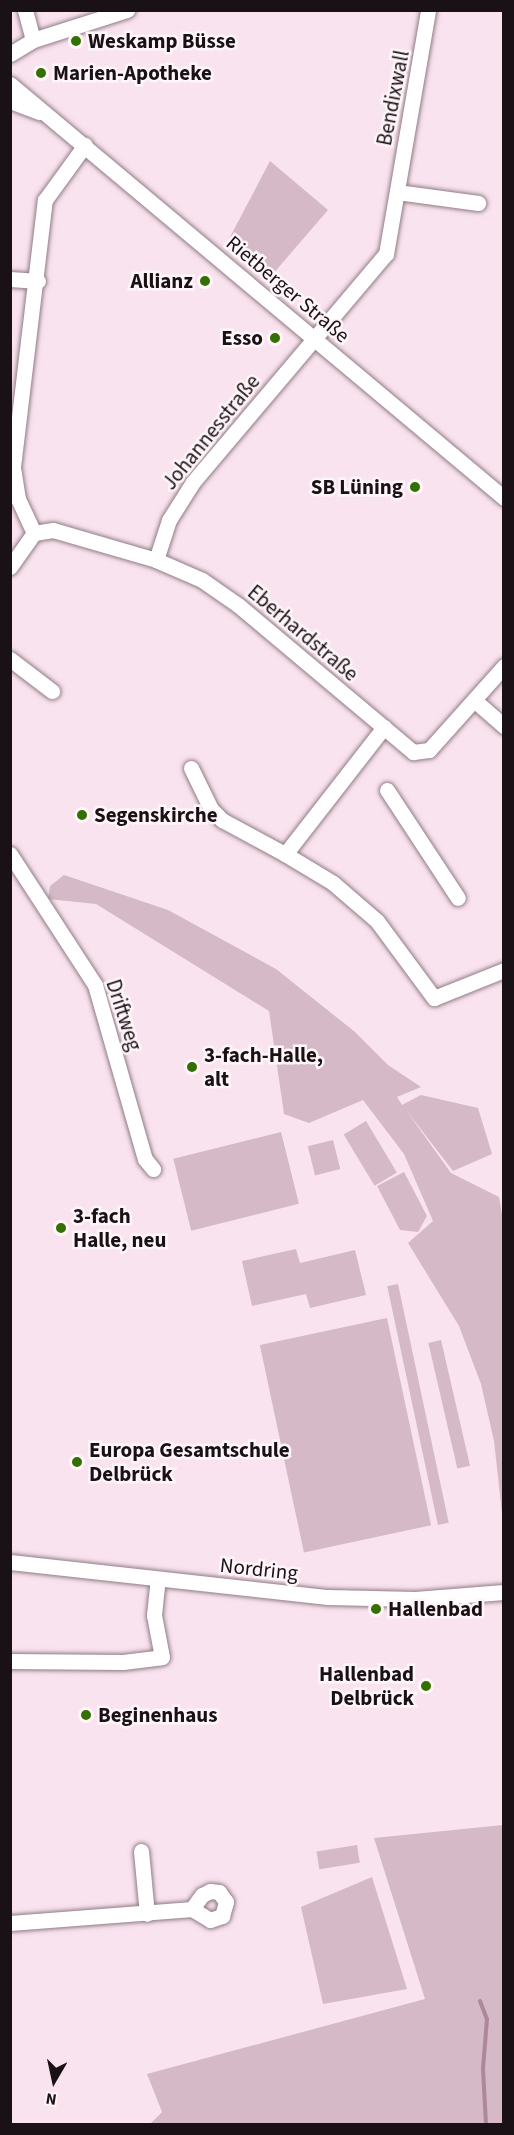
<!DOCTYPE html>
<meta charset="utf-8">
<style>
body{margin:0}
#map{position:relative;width:514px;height:2135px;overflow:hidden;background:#f9e3ee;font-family:"Source Sans 3",sans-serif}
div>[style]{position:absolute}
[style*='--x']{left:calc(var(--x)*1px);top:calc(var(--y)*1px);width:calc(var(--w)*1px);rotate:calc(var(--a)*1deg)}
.green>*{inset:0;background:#d5b9c7;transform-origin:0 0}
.stream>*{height:4px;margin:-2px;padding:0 2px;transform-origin:2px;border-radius:2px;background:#ad879b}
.roads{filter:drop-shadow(0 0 2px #907c86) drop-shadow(0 0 2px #907c86)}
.minor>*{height:15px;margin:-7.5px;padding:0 7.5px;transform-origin:7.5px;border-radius:7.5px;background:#fff}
.dots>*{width:16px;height:16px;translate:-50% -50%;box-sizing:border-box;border:3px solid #fef5f9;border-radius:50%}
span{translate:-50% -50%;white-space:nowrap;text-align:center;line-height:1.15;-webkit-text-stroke:5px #fef5f9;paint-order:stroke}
.poi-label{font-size:21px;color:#191115;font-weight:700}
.left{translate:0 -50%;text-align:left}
.right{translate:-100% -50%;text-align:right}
.street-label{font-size:21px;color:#191115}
.frame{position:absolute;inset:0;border:12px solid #191115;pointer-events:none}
.north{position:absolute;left:24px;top:2051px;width:60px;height:60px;-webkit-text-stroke:4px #fef5f9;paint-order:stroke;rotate:189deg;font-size:16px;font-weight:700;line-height:24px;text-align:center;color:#191115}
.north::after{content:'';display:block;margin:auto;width:21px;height:27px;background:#191115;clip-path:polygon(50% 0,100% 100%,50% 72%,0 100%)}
</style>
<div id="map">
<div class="green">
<div style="clip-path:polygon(270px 161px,328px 210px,272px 275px,229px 239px)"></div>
<div style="clip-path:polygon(64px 875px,168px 910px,276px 969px,355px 1032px,388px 1065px,421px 1087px,397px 1097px,402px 1105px,421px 1095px,478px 1108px,492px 1154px,453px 1171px,406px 1110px,451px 1173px,499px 1197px,504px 1226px,503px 1522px,494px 1441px,481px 1384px,459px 1326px,408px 1243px,433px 1221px,404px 1154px,363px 1100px,309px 1123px,284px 1114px,269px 1011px,96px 904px,48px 899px,50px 886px)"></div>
<div style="left:366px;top:1121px;width:60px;height:26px;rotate:59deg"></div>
<div style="left:281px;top:1132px;width:74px;height:111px;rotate:76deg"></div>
<div style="left:333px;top:1140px;width:30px;height:26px;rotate:76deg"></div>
<div style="clip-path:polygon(404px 1172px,427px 1216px,418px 1232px,400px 1230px,377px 1186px)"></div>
<div style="clip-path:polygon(296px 1249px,300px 1263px,355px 1250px,366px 1295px,310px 1308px,306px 1294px,252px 1306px,242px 1261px)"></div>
<div style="left:398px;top:1284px;width:244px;height:11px;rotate:78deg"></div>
<div style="left:387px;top:1318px;width:212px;height:130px;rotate:78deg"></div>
<div style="left:441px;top:1340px;width:129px;height:13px;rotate:77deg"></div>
<div style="clip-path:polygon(503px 1825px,503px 2124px,150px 2124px,162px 2112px,147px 2074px,425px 1999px,374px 1838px)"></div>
<div style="left:357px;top:1845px;width:18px;height:41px;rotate:81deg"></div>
<div style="clip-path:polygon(372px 1877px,407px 1989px,323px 2004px,301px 1907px)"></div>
</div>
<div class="stream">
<div style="--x:480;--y:2001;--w:19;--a:69"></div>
<div style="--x:487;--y:2019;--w:50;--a:94.6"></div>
<div style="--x:483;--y:2069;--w:55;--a:86.9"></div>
</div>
<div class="roads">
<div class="minor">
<div style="--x:25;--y:10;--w:31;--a:75"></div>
<div style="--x:10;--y:54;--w:27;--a:-31"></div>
<div style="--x:33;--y:40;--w:99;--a:-17.7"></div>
<div style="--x:10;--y:84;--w:645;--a:39.96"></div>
<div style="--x:10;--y:101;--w:31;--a:21"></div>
<div style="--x:397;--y:192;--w:82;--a:7.7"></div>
<div style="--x:10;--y:279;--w:28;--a:4"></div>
<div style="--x:34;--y:533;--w:19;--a:-9"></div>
<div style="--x:53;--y:530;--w:107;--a:16.2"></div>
<div style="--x:156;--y:560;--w:50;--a:23.5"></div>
<div style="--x:202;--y:580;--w:44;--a:34.8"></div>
<div style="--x:238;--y:605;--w:229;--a:40"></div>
<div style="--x:413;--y:752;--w:16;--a:-7"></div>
<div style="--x:429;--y:750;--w:113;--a:-48.2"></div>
<div style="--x:156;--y:560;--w:42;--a:-72"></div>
<div style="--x:169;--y:520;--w:45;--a:-57.7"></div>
<div style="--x:193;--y:482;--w:299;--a:-49.8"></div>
<div style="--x:386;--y:254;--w:248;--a:-80.2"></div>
<div style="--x:10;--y:567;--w:42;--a:-54.8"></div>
<div style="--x:34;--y:533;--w:38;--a:-115"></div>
<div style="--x:18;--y:499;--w:32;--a:-99"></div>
<div style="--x:13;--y:467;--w:269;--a:-83.2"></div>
<div style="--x:45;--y:200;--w:68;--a:-54"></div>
<div style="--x:10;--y:659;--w:53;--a:37.3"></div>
<div style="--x:474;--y:700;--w:40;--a:41"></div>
<div style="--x:384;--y:727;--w:161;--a:127.9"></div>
<div style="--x:285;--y:854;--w:56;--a:31.1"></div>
<div style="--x:333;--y:883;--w:58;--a:40.8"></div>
<div style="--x:377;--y:921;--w:96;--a:53.5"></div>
<div style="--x:434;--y:998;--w:75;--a:-21.8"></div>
<div style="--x:191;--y:768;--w:46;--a:64"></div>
<div style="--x:211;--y:809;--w:16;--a:45"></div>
<div style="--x:222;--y:820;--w:72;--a:28.4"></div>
<div style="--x:387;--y:790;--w:129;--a:56.7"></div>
<div style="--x:10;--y:854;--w:156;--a:57"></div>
<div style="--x:95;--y:985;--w:181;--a:74"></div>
<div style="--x:145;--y:1159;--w:13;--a:51"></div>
<div style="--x:10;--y:1562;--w:320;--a:6.3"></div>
<div style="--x:328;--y:1597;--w:87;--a:1.3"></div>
<div style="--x:415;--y:1599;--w:89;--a:-4.5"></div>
<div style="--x:10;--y:1661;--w:113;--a:0.5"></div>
<div style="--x:123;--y:1662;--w:39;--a:-7"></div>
<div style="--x:162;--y:1657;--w:43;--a:-100.8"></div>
<div style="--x:154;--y:1615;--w:36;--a:-84"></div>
<div style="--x:141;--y:1851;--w:63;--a:84.6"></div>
<div style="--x:10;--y:1923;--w:183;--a:-4.4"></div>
<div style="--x:192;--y:1909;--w:21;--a:31"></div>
<div style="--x:210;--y:1920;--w:13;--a:-18"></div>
<div style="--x:222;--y:1916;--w:15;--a:-74"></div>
<div style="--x:226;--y:1902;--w:12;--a:-125"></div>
<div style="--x:219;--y:1892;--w:9;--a:-174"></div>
<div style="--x:210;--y:1891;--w:9;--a:153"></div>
<div style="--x:202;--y:1895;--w:17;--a:126"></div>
</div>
</div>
<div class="dots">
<div style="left:76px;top:41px;background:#337001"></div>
<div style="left:41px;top:73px;background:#337001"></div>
<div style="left:205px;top:281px;background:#337001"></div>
<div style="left:275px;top:338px;background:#337001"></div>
<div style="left:415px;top:487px;background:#337001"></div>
<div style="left:82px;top:815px;background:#337001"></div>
<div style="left:192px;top:1067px;background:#337001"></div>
<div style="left:61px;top:1228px;background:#337001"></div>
<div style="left:77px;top:1462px;background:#337001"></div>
<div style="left:376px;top:1609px;background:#337001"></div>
<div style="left:426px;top:1686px;background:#337001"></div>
<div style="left:86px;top:1715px;background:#337001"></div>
</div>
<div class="poi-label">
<span class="left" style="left:88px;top:41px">Weskamp Büsse</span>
<span class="left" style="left:53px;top:73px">Marien-Apotheke</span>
<span class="right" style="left:193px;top:281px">Allianz</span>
<span class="right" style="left:263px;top:338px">Esso</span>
<span class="right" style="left:403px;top:487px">SB Lüning</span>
<span class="left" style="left:94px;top:815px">Segenskirche</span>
<span class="left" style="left:204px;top:1067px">3-fach-Halle,<br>alt</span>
<span class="left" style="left:73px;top:1228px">3-fach<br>Halle, neu</span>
<span class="left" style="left:89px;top:1462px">Europa Gesamtschule<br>Delbrück</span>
<span class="left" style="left:388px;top:1609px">Hallenbad</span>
<span class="right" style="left:414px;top:1686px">Hallenbad<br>Delbrück</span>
<span class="left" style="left:98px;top:1715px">Beginenhaus</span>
</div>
<div class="street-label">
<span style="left:393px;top:98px;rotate:-79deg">Bendixwall</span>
<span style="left:288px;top:289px;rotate:40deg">Rietberger Straße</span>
<span style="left:211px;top:432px;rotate:-51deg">Johannesstraße</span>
<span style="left:303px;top:633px;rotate:40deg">Eberhardstraße</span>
<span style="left:124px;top:1015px;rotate:72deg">Driftweg</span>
<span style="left:259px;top:1569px;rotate:6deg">Nordring</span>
</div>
<div class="frame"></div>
<div class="north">N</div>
</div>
